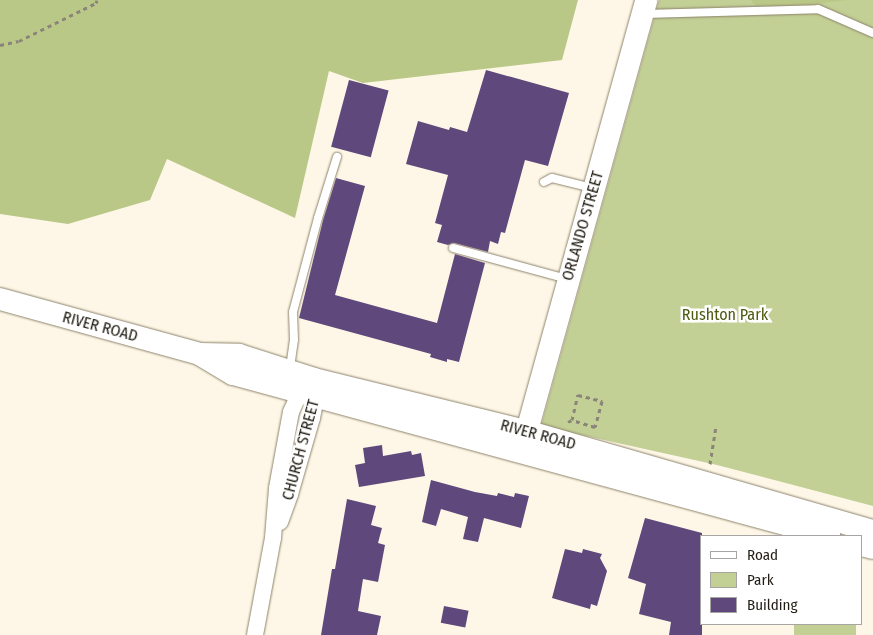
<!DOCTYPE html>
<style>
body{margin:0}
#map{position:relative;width:873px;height:635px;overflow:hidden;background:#fef7e7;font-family:"Fira Sans Condensed",sans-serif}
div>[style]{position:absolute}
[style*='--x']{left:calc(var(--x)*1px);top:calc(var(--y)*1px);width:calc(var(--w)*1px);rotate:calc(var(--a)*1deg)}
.green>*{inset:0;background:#c2cf95;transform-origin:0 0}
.forest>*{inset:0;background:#bac887}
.building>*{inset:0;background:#5f487c;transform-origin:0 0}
.path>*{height:3px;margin-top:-1.5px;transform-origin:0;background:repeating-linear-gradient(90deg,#8b8579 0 4px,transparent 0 8px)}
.roads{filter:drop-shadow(0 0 1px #8d836b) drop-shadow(0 0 1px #8d836b)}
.lane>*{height:8px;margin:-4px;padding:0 4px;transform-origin:4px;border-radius:4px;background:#fff}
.street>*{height:16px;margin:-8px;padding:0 8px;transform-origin:8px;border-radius:8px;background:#fff}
.secondary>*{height:22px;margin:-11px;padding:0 11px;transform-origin:11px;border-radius:11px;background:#fff}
span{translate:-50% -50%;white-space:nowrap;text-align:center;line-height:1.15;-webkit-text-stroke:5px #fff;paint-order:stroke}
.street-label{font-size:16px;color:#211d14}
.park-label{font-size:16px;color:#4f5b12}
.legend{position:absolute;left:700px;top:535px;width:162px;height:90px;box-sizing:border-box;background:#fff;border:1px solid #a6a5a1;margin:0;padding:6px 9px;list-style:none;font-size:15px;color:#211d14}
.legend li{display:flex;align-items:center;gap:10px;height:25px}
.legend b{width:25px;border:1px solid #a6a5a1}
</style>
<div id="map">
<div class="green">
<div style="clip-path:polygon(659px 0,873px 0,873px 506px,717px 465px,541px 426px)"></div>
<div style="left:794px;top:624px;width:62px;height:11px"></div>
</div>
<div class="forest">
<div style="clip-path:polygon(0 0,578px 0,562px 60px,363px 83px,329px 71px,295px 218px,167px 159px,150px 200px,68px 224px,0 214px)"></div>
<div style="clip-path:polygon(751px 0,848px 0,758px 10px)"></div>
</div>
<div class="building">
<div style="clip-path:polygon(486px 70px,569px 93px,548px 166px,525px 160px,505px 233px,501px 232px,498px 244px,490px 241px,488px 252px,454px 243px,448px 245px,437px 242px,442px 225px,435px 223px,448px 175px,406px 164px,418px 121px,449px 130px,450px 127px,467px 132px)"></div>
<div style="left:349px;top:80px;width:41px;height:69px;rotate:15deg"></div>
<div style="clip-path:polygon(336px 178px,365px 186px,335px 295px,437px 323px,455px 254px,485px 263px,459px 362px,447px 359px,447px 362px,430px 357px,431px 354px,299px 318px,323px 220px)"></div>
<div style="clip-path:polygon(382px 445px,383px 456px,411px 451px,412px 455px,421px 453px,425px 476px,359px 487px,355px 465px,365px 463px,363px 448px)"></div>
<div style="clip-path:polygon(431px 480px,475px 492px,497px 496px,498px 493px,514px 497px,515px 493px,529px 496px,521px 528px,484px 518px,478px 542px,463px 539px,468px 517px,441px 509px,436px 526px,422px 522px)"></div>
<div style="clip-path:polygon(347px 499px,376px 506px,371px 525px,382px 528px,378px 543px,385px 545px,378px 582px,363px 579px,358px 611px,381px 616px,377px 635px,321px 635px,332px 569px,335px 569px)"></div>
<div style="clip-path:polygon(645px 518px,702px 533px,702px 635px,669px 635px,671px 622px,639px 614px,646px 584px,628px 578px)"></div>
<div style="clip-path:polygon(565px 549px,582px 553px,583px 549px,602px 554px,600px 558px,607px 571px,597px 606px,591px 604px,590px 609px,552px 598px)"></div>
<div style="left:444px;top:606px;width:25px;height:17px;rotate:11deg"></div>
</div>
<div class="path">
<div style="--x:0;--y:45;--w:19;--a:-12"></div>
<div style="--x:19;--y:41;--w:86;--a:-26.3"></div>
<div style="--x:96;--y:3;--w:3;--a:-72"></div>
<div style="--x:568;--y:422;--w:4;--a:-27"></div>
<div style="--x:572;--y:420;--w:26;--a:-77"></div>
<div style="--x:578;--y:395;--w:25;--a:14"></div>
<div style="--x:602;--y:401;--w:27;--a:105"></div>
<div style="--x:595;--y:427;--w:24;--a:-163"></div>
<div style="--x:710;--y:464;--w:38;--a:-81"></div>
</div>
<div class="roads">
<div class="lane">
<div style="--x:644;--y:14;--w:174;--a:-1.6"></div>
<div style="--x:818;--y:9;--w:60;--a:23.6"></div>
<div style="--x:544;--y:182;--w:9;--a:-27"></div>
<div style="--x:552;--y:178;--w:41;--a:14"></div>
<div style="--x:453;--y:248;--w:118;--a:15.2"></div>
<div style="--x:290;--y:368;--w:28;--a:-82"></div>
<div style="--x:294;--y:340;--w:28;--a:-92"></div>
<div style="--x:293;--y:312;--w:97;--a:-75.1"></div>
<div style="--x:318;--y:218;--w:64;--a:-72.7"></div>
</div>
<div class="street">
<div style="--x:280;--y:522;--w:30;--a:-70"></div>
<div style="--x:290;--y:494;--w:79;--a:-73.9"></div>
<div style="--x:312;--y:418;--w:21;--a:-79"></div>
<div style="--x:316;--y:397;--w:10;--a:-96"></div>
<div style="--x:255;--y:635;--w:99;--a:-79.5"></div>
<div style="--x:273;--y:538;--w:50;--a:-85.4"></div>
<div style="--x:277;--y:488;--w:77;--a:-79.6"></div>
<div style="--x:291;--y:412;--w:22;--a:-66"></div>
<div style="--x:300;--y:392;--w:10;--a:-45"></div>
</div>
<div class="secondary">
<div style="--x:0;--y:299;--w:207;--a:15.4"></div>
<div style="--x:200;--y:354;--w:39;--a:1"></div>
<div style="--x:239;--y:355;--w:79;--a:17.7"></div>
<div style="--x:314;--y:379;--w:218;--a:13.8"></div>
<div style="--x:526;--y:431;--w:361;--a:16.1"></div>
<div style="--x:201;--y:355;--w:37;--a:31"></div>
<div style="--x:233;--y:374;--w:618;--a:15.21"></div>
<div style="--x:523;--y:445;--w:462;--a:-74.5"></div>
<div style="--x:862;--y:545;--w:11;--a:15"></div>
</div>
</div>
<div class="street-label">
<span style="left:583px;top:226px;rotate:-74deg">ORLANDO STREET</span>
<span style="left:100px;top:327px;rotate:15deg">RIVER ROAD</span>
<span style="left:538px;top:435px;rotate:15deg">RIVER ROAD</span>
<span style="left:301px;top:450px;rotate:-75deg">CHURCH STREET</span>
</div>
<div class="park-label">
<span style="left:725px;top:315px">Rushton Park</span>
</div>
<ul class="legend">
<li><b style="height:6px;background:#fff"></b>Road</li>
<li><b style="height:14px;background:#c2cf95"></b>Park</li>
<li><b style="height:14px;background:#5f487c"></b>Building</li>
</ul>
</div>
